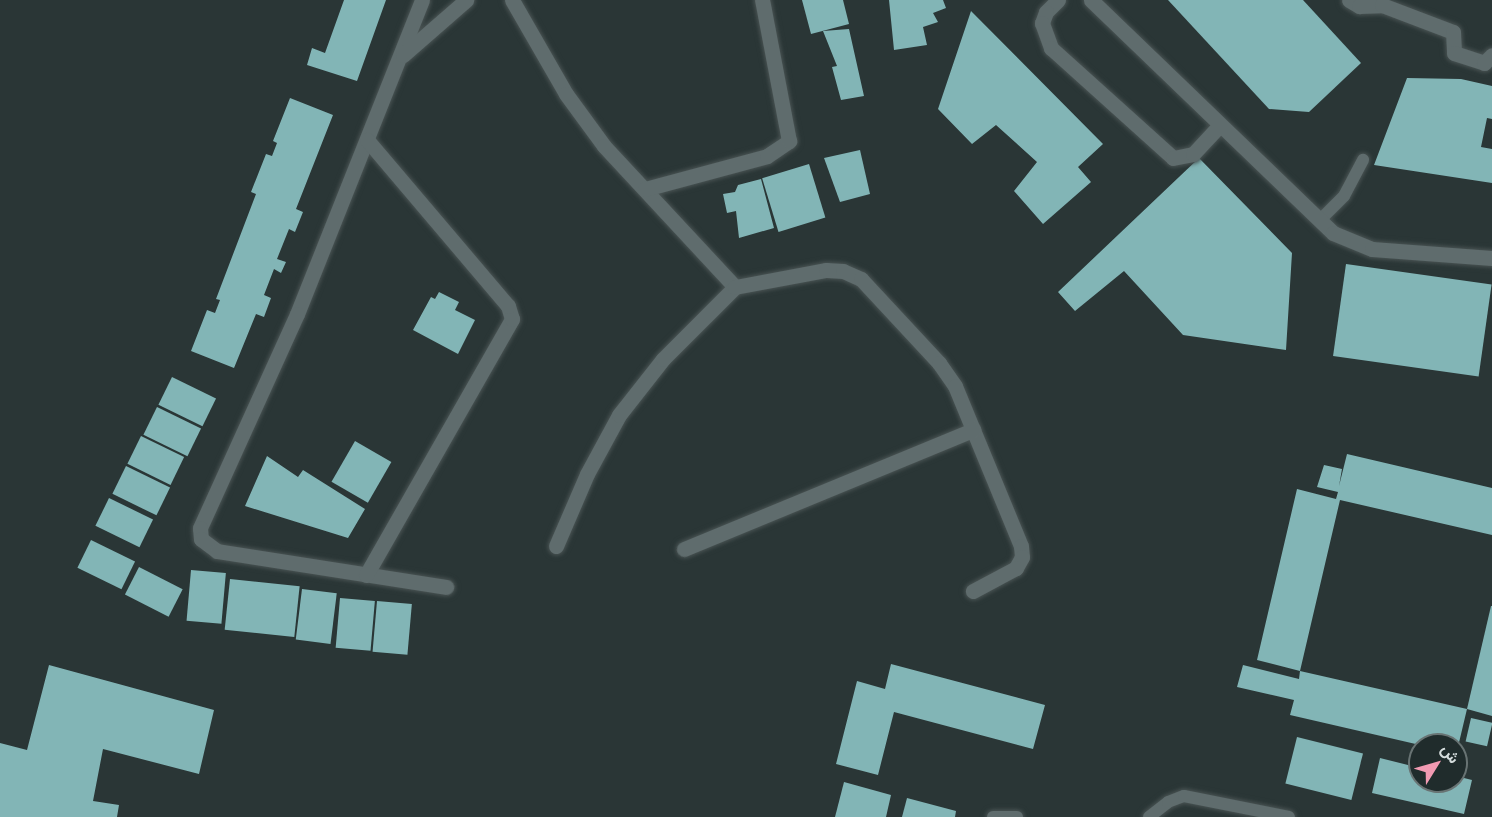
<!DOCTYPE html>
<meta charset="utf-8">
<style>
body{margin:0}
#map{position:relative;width:1492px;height:817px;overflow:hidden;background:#2a3636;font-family:"Open Sans",Vazirmatn,sans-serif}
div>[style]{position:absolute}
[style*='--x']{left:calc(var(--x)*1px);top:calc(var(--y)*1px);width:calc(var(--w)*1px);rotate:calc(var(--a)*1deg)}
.building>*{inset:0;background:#82b5b6;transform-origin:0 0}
.roads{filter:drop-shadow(0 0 2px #495353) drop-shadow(0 0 2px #495353)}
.lane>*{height:12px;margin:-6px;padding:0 6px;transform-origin:6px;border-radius:6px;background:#5f6c6d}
.street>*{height:15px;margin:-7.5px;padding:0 7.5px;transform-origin:7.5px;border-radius:7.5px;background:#5f6c6d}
span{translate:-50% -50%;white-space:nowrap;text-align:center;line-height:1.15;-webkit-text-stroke:6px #202c2c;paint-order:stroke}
.north{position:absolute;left:1408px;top:733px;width:60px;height:60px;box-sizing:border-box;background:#202c2c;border:2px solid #687373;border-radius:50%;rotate:53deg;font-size:16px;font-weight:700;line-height:24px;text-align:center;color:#d5dddd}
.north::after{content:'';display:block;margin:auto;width:21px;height:27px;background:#f19ab2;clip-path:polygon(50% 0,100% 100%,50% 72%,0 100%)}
</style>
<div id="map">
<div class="building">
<div style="clip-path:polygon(344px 0,386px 0,357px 81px,307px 65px,312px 48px,325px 53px)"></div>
<div style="clip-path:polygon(802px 0,843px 0,849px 24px,811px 34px)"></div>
<div style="clip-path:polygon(889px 0,943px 0,946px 8px,933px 13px,938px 22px,923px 27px,927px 45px,894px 50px)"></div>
<div style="clip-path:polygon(1168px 0,1303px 0,1361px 63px,1309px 112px,1269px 109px)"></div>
<div style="clip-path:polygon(971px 11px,1103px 144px,1078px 167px,1091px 182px,1043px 224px,1014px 191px,1037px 162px,996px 125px,972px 144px,938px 109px)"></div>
<div style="clip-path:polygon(849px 29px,864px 96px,841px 100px,832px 67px,837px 66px,823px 31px)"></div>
<div style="clip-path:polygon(1407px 78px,1461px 79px,1492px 86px,1492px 119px,1487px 118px,1481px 147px,1492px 149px,1492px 183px,1374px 165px)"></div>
<div style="clip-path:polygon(290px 98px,333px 115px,296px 209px,303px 212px,295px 232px,289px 229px,277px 259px,286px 262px,281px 273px,274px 269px,264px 295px,271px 298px,264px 317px,256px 314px,234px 368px,191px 351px,207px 310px,215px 313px,220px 300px,216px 299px,256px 194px,251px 192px,266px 154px,272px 156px,277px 143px,273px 141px)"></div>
<div style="clip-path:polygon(860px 150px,870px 194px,840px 202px,824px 158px)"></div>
<div style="clip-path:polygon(1199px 158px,1292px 253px,1286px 350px,1183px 335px,1124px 271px,1075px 311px,1058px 292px)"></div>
<div style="left:809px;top:164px;width:56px;height:49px;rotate:73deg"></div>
<div style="clip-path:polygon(761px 179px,774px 228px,739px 238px,736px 211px,727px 213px,723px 194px,735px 192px,738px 185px)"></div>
<div style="left:1346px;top:264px;width:147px;height:93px;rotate:8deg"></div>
<div style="clip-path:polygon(439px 292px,459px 302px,455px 310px,475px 320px,458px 354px,413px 330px,431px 297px,435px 299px)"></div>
<div style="left:172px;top:377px;width:49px;height:31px;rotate:26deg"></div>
<div style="left:157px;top:407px;width:49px;height:31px;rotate:26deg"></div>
<div style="left:141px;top:436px;width:48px;height:31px;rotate:26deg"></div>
<div style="left:355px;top:441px;width:42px;height:47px;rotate:30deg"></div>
<div style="clip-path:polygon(1347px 454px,1492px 488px,1492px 535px,1340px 500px,1300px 671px,1467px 709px,1457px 751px,1456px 745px,1420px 745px,1290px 715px,1294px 700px,1237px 687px,1243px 665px,1299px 679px,1300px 671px,1257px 660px,1297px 489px,1336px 499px,1338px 492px,1317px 487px,1324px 465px,1342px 469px,1339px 486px)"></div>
<div style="clip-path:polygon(267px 456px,298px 477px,303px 470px,365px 509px,348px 538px,245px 506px)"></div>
<div style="left:126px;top:466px;width:49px;height:31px;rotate:26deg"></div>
<div style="left:109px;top:498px;width:49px;height:31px;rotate:26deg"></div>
<div style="left:91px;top:540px;width:49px;height:31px;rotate:26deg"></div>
<div style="left:139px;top:567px;width:49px;height:31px;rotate:27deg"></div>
<div style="left:191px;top:570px;width:35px;height:51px;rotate:5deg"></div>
<div style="left:230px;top:579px;width:70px;height:51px;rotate:6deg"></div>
<div style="left:302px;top:589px;width:35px;height:51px;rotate:7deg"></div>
<div style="left:340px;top:598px;width:35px;height:50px;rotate:5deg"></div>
<div style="left:377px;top:601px;width:35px;height:51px;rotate:5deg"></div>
<div style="clip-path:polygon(1491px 606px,1492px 606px,1492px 716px,1467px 709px)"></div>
<div style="clip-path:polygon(891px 664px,1045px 705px,1033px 749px,894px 712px,878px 775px,836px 764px,857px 681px,885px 689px)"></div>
<div style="clip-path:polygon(49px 665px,214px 710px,199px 774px,103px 749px,93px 801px,119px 805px,117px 817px,0 817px,0 743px,27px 750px)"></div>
<div style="left:1471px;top:718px;width:22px;height:24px;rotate:13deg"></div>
<div style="left:1297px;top:737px;width:68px;height:48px;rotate:14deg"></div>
<div style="clip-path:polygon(1380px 758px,1420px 768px,1420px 781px,1456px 781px,1456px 776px,1472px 780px,1464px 814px,1372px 793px)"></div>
<div style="clip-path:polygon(844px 782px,891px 795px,886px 817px,835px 817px)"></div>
<div style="clip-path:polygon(907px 798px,956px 811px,955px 817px,902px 817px)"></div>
</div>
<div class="roads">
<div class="lane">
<div style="--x:1320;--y:220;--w:34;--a:-45"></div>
<div style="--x:1344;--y:196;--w:41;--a:-62.2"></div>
<div style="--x:993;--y:817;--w:24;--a:0"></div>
<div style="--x:1149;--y:817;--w:24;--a:-38"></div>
<div style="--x:1168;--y:802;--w:17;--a:-21"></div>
<div style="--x:1184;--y:796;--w:107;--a:11.3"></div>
</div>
<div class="street">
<div style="--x:422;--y:0;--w:338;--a:111.7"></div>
<div style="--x:297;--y:314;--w:235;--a:114.4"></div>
<div style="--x:200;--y:528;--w:11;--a:85"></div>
<div style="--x:201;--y:539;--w:20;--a:37"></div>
<div style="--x:217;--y:551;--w:232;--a:8.9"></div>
<div style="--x:512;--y:0;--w:108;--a:60.1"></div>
<div style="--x:566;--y:94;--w:64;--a:53.8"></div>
<div style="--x:604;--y:146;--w:192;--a:47.1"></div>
<div style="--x:1058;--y:0;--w:17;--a:135"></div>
<div style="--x:1046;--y:12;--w:12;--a:110"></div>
<div style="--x:1042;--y:23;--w:27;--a:70"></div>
<div style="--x:1051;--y:48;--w:164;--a:42"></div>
<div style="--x:1173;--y:158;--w:20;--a:-11"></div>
<div style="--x:1193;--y:154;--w:38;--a:-47"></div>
<div style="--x:1091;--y:0;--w:336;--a:43.9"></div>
<div style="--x:1333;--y:233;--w:42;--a:22.3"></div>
<div style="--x:1372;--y:249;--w:120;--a:4.3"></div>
<div style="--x:1349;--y:0;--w:12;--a:31"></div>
<div style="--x:1359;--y:6;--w:23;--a:-2"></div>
<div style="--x:1382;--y:5;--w:76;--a:20.8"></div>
<div style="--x:1453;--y:32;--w:21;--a:87"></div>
<div style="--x:1454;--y:53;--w:32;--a:18"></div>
<div style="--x:1484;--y:63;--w:11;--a:-45"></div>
<div style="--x:403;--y:55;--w:84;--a:-41.1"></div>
<div style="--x:645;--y:189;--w:126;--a:-15.1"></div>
<div style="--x:767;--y:156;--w:27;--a:-34"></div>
<div style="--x:789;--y:141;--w:144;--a:-100.8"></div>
<div style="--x:556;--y:546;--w:78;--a:-66.7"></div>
<div style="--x:587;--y:474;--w:67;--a:-61.5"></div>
<div style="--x:619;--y:415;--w:71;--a:-51.8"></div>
<div style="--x:663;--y:359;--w:102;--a:-45"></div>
<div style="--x:735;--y:287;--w:93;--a:-10.6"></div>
<div style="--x:826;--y:270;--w:17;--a:3"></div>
<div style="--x:843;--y:271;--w:20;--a:24"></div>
<div style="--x:861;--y:279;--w:115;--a:47.1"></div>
<div style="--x:939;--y:363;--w:28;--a:55"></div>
<div style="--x:955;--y:386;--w:173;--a:67.6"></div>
<div style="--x:1021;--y:546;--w:11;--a:85"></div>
<div style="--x:1022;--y:557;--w:13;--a:119"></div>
<div style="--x:1016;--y:568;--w:49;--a:151.9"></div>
<div style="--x:684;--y:549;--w:313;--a:-22.4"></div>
<div style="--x:366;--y:575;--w:295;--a:-60.3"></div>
<div style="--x:512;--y:319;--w:14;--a:-107"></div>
<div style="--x:508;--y:306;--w:218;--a:-130.3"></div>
</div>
</div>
<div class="north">ش</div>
</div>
